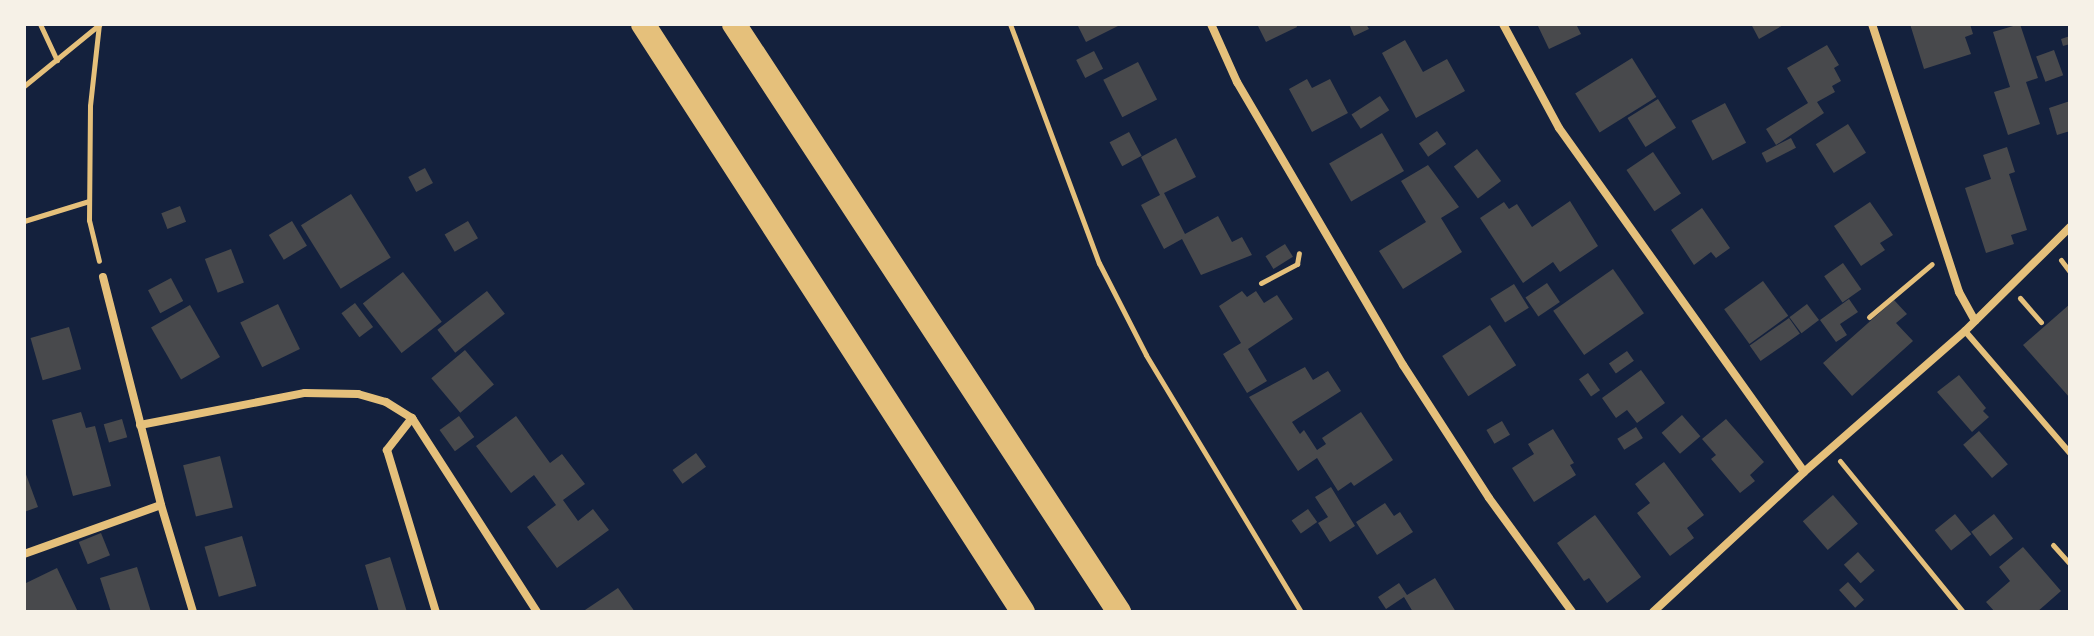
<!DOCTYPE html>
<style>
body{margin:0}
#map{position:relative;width:2094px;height:636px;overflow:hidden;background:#14213d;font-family:"Public Sans",sans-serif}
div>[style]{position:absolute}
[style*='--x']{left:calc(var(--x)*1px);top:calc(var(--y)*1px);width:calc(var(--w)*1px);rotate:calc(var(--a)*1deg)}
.building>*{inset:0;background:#48494c;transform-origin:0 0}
.path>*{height:5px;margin:-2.5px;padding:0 2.5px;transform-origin:2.5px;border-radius:2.5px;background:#e5c07b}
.service>*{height:6px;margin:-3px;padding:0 3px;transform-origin:3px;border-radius:3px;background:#e5c07b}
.minor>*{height:8px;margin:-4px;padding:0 4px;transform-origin:4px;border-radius:4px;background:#e5c07b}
.motorway>*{height:24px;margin:-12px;padding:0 12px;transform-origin:12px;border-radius:12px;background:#e5c07b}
span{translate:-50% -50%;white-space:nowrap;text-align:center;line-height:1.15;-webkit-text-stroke:7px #f6f1e7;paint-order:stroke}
.frame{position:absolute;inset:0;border:26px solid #f6f1e7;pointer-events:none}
</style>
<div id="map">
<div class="building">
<div style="clip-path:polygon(1077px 24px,1122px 24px,1086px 42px)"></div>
<div style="clip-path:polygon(1257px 24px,1296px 24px,1297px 27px,1266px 42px)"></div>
<div style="clip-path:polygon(1349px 24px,1366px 24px,1369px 29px,1354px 36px)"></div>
<div style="clip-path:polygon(1537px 24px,1576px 24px,1581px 34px,1549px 49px)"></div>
<div style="clip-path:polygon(1751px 24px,1785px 24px,1759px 39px)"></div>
<div style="clip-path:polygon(1910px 24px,1970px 24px,1973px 34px,1965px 37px,1971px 54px,1924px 69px)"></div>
<div style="clip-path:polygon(2020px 24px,2038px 78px,2026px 82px,2040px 124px,2008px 135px,1994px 92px,2010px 87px,1993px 32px)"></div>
<div style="clip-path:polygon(2070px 36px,2070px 44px,2063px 46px,2061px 39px)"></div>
<div style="clip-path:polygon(1405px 40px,1423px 72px,1447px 59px,1465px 91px,1416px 118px,1382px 53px)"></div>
<div style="clip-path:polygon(1827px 45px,1839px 65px,1834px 68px,1841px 81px,1832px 86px,1835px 92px,1817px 102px,1824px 113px,1776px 145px,1766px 129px,1808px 103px,1787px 68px)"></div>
<div style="left:2054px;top:50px;width:27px;height:19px;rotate:70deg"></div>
<div style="left:1094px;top:51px;width:20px;height:20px;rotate:63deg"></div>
<div style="left:1632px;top:58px;width:46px;height:67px;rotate:58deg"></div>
<div style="left:1138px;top:62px;width:42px;height:39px;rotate:63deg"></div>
<div style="clip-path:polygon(1307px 79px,1312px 88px,1330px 79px,1348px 113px,1312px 132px,1289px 89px)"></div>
<div style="left:1380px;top:96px;width:17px;height:34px;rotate:57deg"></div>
<div style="left:1658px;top:99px;width:34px;height:36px;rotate:58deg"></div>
<div style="clip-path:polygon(2070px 101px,2070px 131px,2057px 135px,2049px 108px)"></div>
<div style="left:1725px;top:103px;width:45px;height:38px;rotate:62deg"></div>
<div style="left:1848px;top:124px;width:34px;height:38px;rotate:58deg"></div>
<div style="left:1437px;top:131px;width:16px;height:22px;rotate:55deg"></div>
<div style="left:1129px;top:132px;width:27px;height:22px;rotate:62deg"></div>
<div style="left:1382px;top:133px;width:44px;height:61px;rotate:60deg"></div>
<div style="clip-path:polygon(1176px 138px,1196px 177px,1164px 193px,1185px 234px,1218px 216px,1232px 242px,1242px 237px,1252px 255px,1201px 275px,1182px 239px,1164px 249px,1141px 205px,1160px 195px,1141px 157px)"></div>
<div style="left:1791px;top:138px;width:11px;height:33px;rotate:63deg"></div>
<div style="clip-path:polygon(2007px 147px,2015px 172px,2009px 174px,2027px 230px,2011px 235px,2014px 244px,1986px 253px,1965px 188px,1991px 179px,1983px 155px)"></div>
<div style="left:1477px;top:149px;width:40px;height:29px;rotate:53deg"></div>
<div style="left:1653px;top:152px;width:50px;height:32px;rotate:56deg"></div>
<div style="clip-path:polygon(1428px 165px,1459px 207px,1441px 218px,1462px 252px,1403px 289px,1379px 251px,1426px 222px,1401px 181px)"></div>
<div style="left:425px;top:168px;width:17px;height:19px;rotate:62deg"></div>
<div style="left:351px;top:194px;width:75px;height:59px;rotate:58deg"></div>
<div style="clip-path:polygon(1570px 201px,1598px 246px,1560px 272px,1553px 262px,1523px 283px,1480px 218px,1504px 202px,1509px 209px,1517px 204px,1532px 227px)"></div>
<div style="clip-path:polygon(1870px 202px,1893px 235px,1880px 243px,1885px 250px,1861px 266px,1834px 226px)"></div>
<div style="left:180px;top:206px;width:17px;height:20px;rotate:69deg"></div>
<div style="clip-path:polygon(1702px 208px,1730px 248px,1716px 258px,1711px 252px,1694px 265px,1671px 230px)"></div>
<div style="left:292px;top:221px;width:29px;height:27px;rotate:59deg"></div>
<div style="left:468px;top:221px;width:20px;height:27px;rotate:60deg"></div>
<div style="left:1285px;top:244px;width:15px;height:23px;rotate:58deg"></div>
<div style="left:231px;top:249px;width:36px;height:28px;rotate:69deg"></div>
<div style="left:1843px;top:263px;width:32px;height:23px;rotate:55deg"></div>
<div style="left:1613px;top:269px;width:54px;height:73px;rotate:55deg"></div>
<div style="left:403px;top:272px;width:63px;height:51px;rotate:52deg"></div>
<div style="left:171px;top:278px;width:26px;height:26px;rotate:62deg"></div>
<div style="left:1763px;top:281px;width:43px;height:48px;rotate:54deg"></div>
<div style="left:1547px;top:283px;width:23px;height:26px;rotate:56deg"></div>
<div style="left:1514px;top:284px;width:28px;height:28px;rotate:58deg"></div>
<div style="left:487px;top:291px;width:29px;height:63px;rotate:52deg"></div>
<div style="clip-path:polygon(1242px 291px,1247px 297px,1256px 291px,1264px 303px,1277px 295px,1293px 319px,1248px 349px,1267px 381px,1247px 393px,1223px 354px,1241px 343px,1219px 306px)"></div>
<div style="clip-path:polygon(1849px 299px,1858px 312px,1840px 324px,1847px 335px,1836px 342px,1820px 320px)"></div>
<div style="clip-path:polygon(1894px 300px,1907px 314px,1896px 323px,1913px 341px,1852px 396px,1823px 363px)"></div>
<div style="left:355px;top:303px;width:30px;height:17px;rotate:53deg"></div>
<div style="left:278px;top:304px;width:50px;height:42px;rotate:64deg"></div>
<div style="left:1807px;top:304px;width:20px;height:22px;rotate:53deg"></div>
<div style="clip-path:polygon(2070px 304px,2070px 398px,2023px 345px)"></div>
<div style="left:190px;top:305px;width:60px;height:45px;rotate:60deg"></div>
<div style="left:1789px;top:318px;width:19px;height:48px;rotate:55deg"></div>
<div style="left:1490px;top:325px;width:48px;height:57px;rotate:57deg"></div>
<div style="left:69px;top:327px;width:44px;height:40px;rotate:74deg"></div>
<div style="left:465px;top:350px;width:45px;height:44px;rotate:50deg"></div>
<div style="left:1627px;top:351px;width:12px;height:22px;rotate:55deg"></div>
<div style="clip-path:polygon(1305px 367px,1313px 380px,1328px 371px,1341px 391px,1292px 422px,1300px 434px,1304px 430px,1317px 450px,1326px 444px,1322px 438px,1361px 412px,1393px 460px,1354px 486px,1351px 482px,1338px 491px,1317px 458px,1298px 471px,1249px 397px)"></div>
<div style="clip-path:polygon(1641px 370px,1665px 403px,1637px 423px,1627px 410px,1616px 418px,1602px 398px)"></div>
<div style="left:1588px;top:373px;width:21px;height:11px;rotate:55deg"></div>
<div style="clip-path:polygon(1959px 375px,1986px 408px,1983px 411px,1989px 417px,1972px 432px,1937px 392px)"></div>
<div style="clip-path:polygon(81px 412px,86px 428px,95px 426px,111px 486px,73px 496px,52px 420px)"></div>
<div style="left:1682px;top:415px;width:28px;height:27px;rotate:49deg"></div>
<div style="left:459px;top:416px;width:26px;height:24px;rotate:54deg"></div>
<div style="clip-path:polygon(516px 416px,550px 463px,562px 454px,585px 484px,563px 500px,578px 521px,593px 509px,609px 530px,557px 568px,527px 527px,556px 505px,534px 475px,511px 493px,476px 446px)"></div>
<div style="left:122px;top:419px;width:19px;height:19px;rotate:74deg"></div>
<div style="clip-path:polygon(1726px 419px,1764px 462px,1750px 475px,1755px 481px,1740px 493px,1711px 459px,1716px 455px,1702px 439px)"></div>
<div style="left:1502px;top:421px;width:16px;height:18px;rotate:60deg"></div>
<div style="left:1636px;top:427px;width:13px;height:22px;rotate:58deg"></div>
<div style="clip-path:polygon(1553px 429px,1574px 463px,1570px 465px,1576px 475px,1534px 502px,1512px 468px,1534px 454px,1528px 444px)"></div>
<div style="left:1979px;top:431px;width:44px;height:21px;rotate:49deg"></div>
<div style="left:696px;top:453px;width:17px;height:29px;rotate:54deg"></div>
<div style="left:220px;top:456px;width:53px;height:38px;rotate:76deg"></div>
<div style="clip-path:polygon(1664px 462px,1704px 515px,1687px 528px,1694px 538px,1670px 556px,1637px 513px,1650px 503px,1635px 484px)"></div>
<div style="clip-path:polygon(24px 469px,38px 507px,24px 512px)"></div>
<div style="clip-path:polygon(1331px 487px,1355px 526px,1330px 542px,1318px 523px,1328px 517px,1315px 497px)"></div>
<div style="left:1833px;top:495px;width:38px;height:40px;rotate:49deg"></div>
<div style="clip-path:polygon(1385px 503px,1394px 516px,1400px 512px,1413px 532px,1377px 555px,1356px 522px)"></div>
<div style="left:1308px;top:509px;width:16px;height:20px;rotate:55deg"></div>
<div style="left:1955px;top:514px;width:26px;height:26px;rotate:51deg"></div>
<div style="left:1994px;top:514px;width:31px;height:29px;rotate:52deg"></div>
<div style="clip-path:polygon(1595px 515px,1641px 577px,1607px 603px,1589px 578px,1584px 581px,1557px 543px)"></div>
<div style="left:101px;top:533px;width:24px;height:24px;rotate:68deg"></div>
<div style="left:242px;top:536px;width:52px;height:39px;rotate:74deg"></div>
<div style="clip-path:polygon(2023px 547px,2061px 591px,2037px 612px,1995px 612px,1986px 602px,2010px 581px,1999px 567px)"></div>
<div style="left:1858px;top:552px;width:25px;height:19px;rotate:48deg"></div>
<div style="clip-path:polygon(390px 557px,407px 612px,379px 612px,365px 565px)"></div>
<div style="clip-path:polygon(137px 567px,151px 612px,111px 612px,100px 578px)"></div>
<div style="clip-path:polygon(57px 568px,78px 612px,24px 612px,24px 584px)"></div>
<div style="clip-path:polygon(1435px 578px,1456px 612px,1413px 612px,1404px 597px,1386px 609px,1378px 597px,1399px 583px,1407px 595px)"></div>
<div style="left:1848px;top:582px;width:24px;height:12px;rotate:48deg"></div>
<div style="clip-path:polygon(618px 588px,635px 612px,582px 612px)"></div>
</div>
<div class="path">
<div style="--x:40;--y:24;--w:40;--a:65"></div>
<div style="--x:99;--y:24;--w:82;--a:96.3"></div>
<div style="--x:90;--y:106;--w:114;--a:90.5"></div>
<div style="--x:89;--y:220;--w:42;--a:76.3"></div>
<div style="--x:1010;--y:24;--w:255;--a:69.6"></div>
<div style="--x:1099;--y:263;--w:103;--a:62.9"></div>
<div style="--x:1146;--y:355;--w:300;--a:58.9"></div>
<div style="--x:24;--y:86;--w:98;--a:-39.2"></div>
<div style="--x:24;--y:221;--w:68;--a:-17.1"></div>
<div style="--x:2061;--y:260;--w:15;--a:53"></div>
<div style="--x:1261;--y:283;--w:41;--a:-27.8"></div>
<div style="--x:1297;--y:264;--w:11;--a:-80"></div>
<div style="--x:2020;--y:298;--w:32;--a:49"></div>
<div style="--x:1869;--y:317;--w:82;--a:-40.1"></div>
<div style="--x:1840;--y:461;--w:195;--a:50.8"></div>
<div style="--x:2053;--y:545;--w:25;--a:48"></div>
</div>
<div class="service">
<div style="--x:1965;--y:331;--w:161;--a:49.3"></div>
</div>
<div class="minor">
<div style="--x:1211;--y:24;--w:64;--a:65.9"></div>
<div style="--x:1237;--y:82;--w:328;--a:59.6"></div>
<div style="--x:1403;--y:365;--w:158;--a:57.1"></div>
<div style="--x:1489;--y:498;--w:141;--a:53.9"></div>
<div style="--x:1503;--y:24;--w:118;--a:61.7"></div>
<div style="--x:1559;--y:128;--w:422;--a:54.5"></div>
<div style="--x:1872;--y:24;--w:282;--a:72"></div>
<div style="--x:1959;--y:292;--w:33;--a:61"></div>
<div style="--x:103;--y:277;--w:235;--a:75.7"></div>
<div style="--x:161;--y:505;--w:112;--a:73.3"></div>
<div style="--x:412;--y:418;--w:41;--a:128"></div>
<div style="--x:387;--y:450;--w:169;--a:73.2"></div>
<div style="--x:140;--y:425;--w:168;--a:-11"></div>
<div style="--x:305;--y:393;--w:53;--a:1.1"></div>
<div style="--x:358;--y:394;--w:29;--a:16"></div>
<div style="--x:386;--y:402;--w:31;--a:32"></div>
<div style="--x:412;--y:418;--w:231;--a:57.2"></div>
<div style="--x:24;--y:554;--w:145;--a:-19.7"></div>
<div style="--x:1653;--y:612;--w:206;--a:-42.8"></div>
<div style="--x:1804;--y:472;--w:214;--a:-41.2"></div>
<div style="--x:1965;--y:331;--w:148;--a:-44.7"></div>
</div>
<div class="motorway">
<div style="--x:643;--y:24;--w:700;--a:57.13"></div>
<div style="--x:734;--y:24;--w:703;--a:56.78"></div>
</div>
<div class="frame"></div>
</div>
